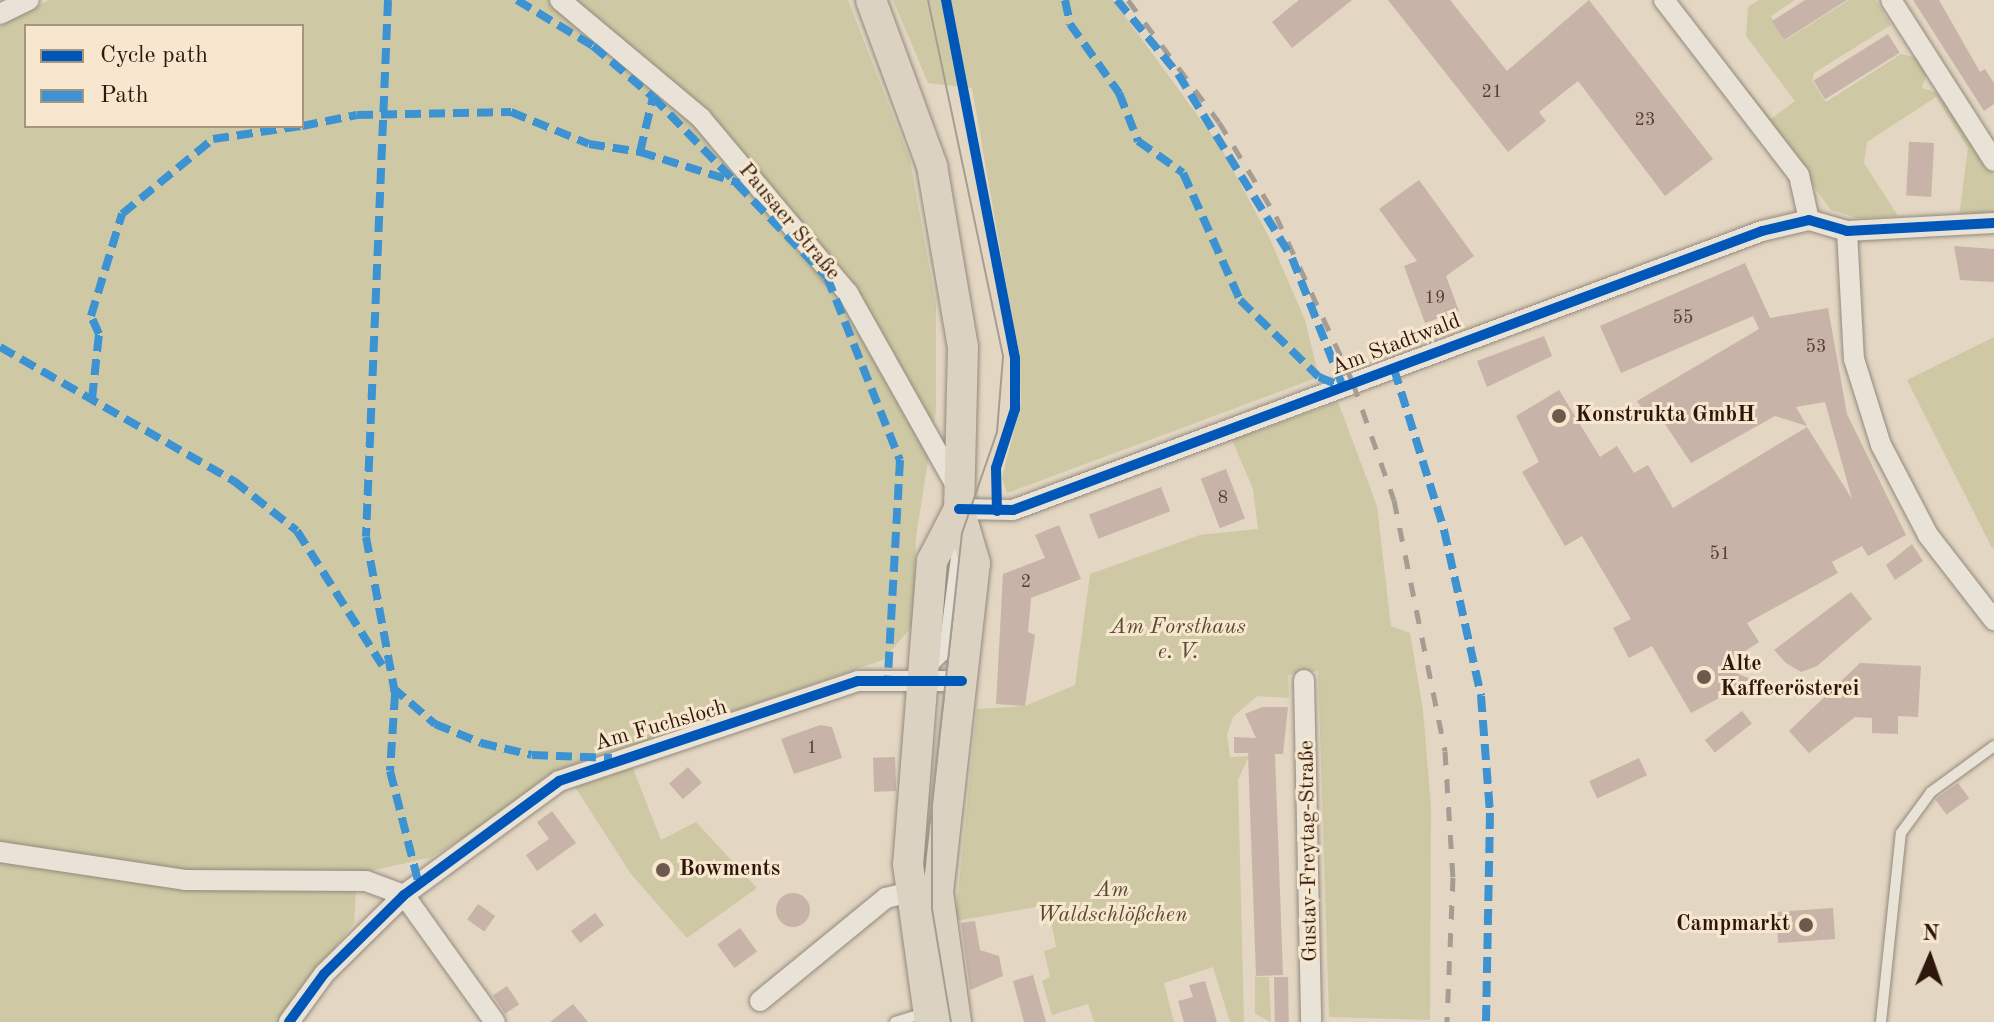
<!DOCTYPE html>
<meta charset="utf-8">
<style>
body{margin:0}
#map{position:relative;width:1994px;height:1022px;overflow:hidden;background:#e3d6c2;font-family:"Old Standard TT",serif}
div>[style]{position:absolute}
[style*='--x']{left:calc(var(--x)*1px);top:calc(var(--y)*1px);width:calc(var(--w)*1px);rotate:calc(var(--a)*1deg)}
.green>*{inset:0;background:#cec9a4}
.building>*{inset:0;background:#c7b3a8;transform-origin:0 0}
.round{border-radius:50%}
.roads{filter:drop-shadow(0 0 2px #93897d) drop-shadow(0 0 2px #93897d)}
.service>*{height:10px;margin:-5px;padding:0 5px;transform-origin:5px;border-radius:5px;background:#e8e2d7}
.minor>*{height:20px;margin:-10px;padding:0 10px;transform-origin:10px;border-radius:10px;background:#e8e2d7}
.primary>*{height:30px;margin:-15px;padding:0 15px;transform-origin:15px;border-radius:15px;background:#dbd2c2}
.tram>*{height:2px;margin:-1px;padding:0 1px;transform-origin:1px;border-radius:1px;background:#a59d94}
.rail>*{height:5px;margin-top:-2.5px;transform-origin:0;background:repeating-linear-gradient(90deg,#a59d94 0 14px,transparent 0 28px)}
.quiet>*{height:8px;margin-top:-4px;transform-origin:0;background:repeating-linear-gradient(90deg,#3d93d2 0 16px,transparent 0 24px)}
.cycleway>*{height:10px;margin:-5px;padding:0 5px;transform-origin:5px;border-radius:5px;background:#0057b8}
.dots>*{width:22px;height:22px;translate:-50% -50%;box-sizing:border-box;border:4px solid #f6e7ce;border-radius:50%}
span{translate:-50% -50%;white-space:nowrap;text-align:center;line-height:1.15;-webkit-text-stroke:6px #f6e7ce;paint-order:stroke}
.number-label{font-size:18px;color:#553d33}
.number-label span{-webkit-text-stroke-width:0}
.street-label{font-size:22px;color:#2f160c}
.poi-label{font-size:22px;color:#2f160c;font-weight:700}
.left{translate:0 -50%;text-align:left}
.right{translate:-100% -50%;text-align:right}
.park-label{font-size:22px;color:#5a4832;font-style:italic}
.legend{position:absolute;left:24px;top:24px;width:280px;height:104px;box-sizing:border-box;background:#f6e7ce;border:2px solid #a69380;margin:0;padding:10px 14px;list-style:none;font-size:24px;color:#2f160c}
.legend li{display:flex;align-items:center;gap:16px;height:40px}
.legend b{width:40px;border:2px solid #a69380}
.north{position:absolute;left:1890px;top:918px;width:80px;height:80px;-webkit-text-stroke:6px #f6e7ce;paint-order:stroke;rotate:2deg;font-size:22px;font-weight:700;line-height:32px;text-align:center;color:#2f160c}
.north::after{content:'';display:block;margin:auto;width:28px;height:36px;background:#2f160c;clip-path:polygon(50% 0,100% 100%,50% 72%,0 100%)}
</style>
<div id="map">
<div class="green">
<div style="clip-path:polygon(evenodd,49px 0,848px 0,910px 160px,936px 304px,936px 409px,916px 537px,914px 624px,883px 660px,600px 757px,432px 857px,367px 872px,356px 890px,354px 923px,279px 1022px,0 1022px,0 26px,49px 0,26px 26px,302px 26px,302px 126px,26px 126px,26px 26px)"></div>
<div style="clip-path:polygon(893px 0,1113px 0,1220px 146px,1269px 237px,1305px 320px,1319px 377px,1007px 493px,1002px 478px,1021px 404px,1020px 363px,972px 88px,928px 83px)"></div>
<div style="clip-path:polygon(1759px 0,1795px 0,1771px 16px,1784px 41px,1849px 0,1876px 0,1891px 25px,1814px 73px,1812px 81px,1826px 102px,1901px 54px,1918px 58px,1927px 73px,1922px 88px,1944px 95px,1994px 176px,1994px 215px,1959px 217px,1968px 148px,1936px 97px,1867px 142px,1864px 163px,1898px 216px,1857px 218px,1831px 210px,1695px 25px,1771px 119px,1795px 101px,1746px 36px,1748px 7px)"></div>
<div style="clip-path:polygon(1994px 337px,1994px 547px,1992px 548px,1907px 380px)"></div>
<div style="clip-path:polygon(1338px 402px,1377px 506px,1391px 626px,1410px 633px,1423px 710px,1431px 806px,1430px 1020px,1329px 1017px,1318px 671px,1288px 675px,1289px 698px,1257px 696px,1233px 717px,1227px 735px,1230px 757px,1249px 756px,1238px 780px,1244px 1022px,1230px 1022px,1213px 967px,1164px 983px,1174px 1022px,1094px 1022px,1088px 1004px,1052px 1015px,1042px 981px,1050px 977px,1044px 951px,1056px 947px,1048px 905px,955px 921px,977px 709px,1025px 706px,1075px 685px,1090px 574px,1200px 535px,1258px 529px,1253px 489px,1232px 440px)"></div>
<div style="clip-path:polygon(632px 766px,661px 840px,696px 822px,757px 888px,687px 938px,631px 874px,575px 787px)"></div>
<div style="clip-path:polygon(1255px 977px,1269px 977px,1271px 1022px,1255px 1014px)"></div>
</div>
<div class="building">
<div style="clip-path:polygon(1299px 0,1352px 0,1292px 48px,1272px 22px)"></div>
<div style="clip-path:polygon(1388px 0,1450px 0,1507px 71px,1589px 0,1713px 159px,1665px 196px,1578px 81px,1539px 112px,1546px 121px,1508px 152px)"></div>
<div style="clip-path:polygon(1805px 0,1847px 0,1784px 40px,1772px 21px)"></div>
<div style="clip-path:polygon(1913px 0,1939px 0,1980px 72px,1985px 69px,1994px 83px,1994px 104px,1984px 111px)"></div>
<div style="left:1888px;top:34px;width:22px;height:88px;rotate:58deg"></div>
<div style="left:1934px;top:143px;width:54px;height:25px;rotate:93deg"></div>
<div style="clip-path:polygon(1419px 180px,1474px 256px,1446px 276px,1459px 311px,1425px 323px,1404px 266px,1417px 261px,1379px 209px)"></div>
<div style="clip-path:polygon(1954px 246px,1994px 249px,1994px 282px,1960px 280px)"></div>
<div style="clip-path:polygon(1745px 263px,1770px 318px,1828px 308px,1847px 414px,1906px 535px,1868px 556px,1862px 546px,1832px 562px,1838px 573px,1747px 623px,1759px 642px,1721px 667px,1753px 680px,1691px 713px,1652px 646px,1629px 658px,1613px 628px,1631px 619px,1582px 536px,1565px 546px,1522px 472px,1539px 462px,1516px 416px,1559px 390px,1600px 457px,1617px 446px,1634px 473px,1648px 465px,1673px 508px,1807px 427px,1852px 499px,1825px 402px,1796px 407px,1807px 426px,1775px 416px,1691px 463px,1659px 415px,1650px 420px,1637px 401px,1759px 329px,1753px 316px,1621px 373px,1600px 326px)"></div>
<div style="clip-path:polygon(1544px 336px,1552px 356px,1487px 387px,1477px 361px)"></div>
<div style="left:1226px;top:469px;width:53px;height:27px;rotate:69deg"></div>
<div style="left:1161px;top:487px;width:26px;height:77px;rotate:69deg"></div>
<div style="clip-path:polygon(1059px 525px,1081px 579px,1031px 598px,1028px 632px,1035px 635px,1025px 706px,996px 704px,1003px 574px,1045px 558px,1035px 535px)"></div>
<div style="clip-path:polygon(1912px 544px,1923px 561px,1895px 580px,1886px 565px)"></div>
<div style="clip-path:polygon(1851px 592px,1872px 619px,1817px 666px,1801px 672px,1786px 663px,1774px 650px)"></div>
<div style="clip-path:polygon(1860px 663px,1921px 666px,1918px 717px,1898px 716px,1898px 734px,1872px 733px,1872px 718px,1855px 717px,1809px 753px,1789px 731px)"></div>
<div style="clip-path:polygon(1262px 707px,1288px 707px,1283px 754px,1275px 754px,1283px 975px,1256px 976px,1248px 753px,1234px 753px,1234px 737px,1256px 738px,1245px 714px)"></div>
<div style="left:1742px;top:711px;width:16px;height:47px;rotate:52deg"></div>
<div style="clip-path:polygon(820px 725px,832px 727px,842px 758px,794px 774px,781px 739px)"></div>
<div style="left:895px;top:757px;width:34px;height:22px;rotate:88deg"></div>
<div style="left:1639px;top:758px;width:19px;height:55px;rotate:65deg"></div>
<div style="left:688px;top:767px;width:21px;height:25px;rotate:49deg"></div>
<div style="left:1958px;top:783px;width:19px;height:28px;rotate:54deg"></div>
<div style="clip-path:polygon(552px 811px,576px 843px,537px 871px,526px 855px,549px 839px,537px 822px)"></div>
<div class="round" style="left:776px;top:893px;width:34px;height:34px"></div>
<div style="left:478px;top:904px;width:21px;height:19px;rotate:35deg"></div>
<div style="left:1833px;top:908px;width:31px;height:57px;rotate:86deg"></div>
<div style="left:595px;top:913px;width:15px;height:30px;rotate:53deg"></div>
<div style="clip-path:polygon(975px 921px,980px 950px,999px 956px,1003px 976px,970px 990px,961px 923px)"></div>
<div style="left:740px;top:928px;width:29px;height:28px;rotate:54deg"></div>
<div style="clip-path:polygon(1033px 975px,1046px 1022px,1024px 1022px,1013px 981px)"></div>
<div style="left:1288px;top:977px;width:45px;height:14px;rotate:89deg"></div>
<div style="clip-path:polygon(1205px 981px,1217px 1022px,1184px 1022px,1178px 1001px,1193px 997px,1189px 985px)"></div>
<div style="left:507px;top:986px;width:22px;height:17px;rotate:56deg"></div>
<div style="clip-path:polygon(573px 1004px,588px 1022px,550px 1022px)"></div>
</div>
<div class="roads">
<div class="service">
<div style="--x:931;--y:668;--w:17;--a:-45"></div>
<div style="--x:943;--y:656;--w:115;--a:-82.5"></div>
<div style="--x:895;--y:1022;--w:31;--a:-17"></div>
<div style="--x:1881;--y:1022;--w:190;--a:-84"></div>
<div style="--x:1901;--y:833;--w:51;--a:-53.8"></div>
<div style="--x:1931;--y:792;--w:78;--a:-36.1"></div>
</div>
<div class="minor">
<div style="--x:560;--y:0;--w:184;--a:39.9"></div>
<div style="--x:701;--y:118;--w:229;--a:50"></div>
<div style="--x:848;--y:293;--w:227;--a:60.7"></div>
<div style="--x:1664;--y:0;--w:221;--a:52.4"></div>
<div style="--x:1799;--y:175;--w:46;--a:77.5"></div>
<div style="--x:1891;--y:0;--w:191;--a:57.4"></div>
<div style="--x:0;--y:14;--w:32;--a:-26"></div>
<div style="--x:1847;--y:231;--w:128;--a:86.9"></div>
<div style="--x:1854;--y:359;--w:90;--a:72.6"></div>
<div style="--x:1881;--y:445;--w:102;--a:62.4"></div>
<div style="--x:1928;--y:535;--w:108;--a:52.2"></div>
<div style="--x:959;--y:509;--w:54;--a:1.1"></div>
<div style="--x:1013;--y:510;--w:799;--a:-20.43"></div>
<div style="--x:1762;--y:231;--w:48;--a:-13.2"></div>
<div style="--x:1809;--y:220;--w:40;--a:16"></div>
<div style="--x:1847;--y:231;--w:147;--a:-3.1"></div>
<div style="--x:1304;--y:680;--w:342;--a:88.8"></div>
<div style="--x:0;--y:852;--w:187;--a:8.6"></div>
<div style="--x:185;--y:880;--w:181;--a:0.3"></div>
<div style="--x:366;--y:881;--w:40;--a:20.2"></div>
<div style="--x:404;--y:895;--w:156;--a:54.4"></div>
<div style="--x:760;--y:1001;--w:163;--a:-39.3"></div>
<div style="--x:886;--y:898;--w:25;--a:-14"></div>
<div style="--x:289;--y:1022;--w:59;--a:-53.9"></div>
<div style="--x:324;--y:974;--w:112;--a:-44.6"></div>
<div style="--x:404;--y:895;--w:192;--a:-36.3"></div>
<div style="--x:559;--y:781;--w:315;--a:-18.5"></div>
<div style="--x:858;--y:681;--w:104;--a:0"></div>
</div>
<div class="primary">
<div style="--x:871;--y:0;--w:177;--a:69.8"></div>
<div style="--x:932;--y:166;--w:184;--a:80.3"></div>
<div style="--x:963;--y:347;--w:162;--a:91.4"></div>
<div style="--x:959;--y:509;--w:59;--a:117.4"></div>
<div style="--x:932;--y:561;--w:304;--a:94.5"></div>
<div style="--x:908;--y:864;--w:160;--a:82.1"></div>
<div style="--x:956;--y:1022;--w:131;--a:-97.9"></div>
<div style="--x:938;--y:892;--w:331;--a:-83.6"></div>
<div style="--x:975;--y:563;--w:56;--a:-106.5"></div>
</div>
</div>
<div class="tram">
<div style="--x:928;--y:0;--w:365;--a:78.1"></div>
<div style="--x:1003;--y:357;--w:75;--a:94.6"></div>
<div style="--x:997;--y:432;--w:107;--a:109.1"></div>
<div style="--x:962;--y:533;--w:274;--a:96.3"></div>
<div style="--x:932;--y:805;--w:104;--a:90"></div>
<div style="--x:932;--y:909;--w:115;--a:80.5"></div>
</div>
<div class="rail">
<div style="--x:1128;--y:0;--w:152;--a:53.3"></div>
<div style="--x:1219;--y:122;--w:110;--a:58.8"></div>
<div style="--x:1276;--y:216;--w:184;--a:65.2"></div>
<div style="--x:1353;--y:383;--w:124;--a:70.7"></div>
<div style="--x:1394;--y:500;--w:256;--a:78.5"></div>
<div style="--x:1445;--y:751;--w:126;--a:86.4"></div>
<div style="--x:1453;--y:877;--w:145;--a:92.4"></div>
</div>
<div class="quiet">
<div style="--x:388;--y:0;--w:537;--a:92.35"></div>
<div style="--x:366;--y:537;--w:160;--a:79.5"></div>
<div style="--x:395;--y:694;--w:77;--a:93.7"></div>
<div style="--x:390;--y:771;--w:118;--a:75.7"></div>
<div style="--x:517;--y:0;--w:89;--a:31.2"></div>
<div style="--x:593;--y:46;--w:79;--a:40.4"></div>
<div style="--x:653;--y:97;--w:250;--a:46"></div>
<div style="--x:827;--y:277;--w:197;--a:68.3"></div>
<div style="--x:900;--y:460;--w:218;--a:93.2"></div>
<div style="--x:1065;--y:0;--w:25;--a:78"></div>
<div style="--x:1070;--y:24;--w:85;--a:54.6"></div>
<div style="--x:1119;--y:93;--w:52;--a:68.4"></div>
<div style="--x:1138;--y:141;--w:55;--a:35.4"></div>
<div style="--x:1183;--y:173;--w:139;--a:65.8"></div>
<div style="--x:1240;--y:300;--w:110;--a:44.3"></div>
<div style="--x:1319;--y:377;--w:26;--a:23"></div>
<div style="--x:1117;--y:0;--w:96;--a:50.5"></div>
<div style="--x:1178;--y:74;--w:216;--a:58.2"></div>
<div style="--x:1292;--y:258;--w:139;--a:68.4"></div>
<div style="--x:302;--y:126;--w:56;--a:-11.3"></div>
<div style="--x:357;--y:115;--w:154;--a:-1.1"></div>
<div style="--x:511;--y:112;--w:84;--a:22.3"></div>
<div style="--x:589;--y:144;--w:52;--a:8.9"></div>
<div style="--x:640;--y:152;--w:57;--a:-76.7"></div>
<div style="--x:640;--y:152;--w:104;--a:17.4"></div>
<div style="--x:0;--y:347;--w:270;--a:29.8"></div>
<div style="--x:234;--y:481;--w:80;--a:38.4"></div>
<div style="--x:297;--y:531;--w:159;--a:57.6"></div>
<div style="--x:1394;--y:369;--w:169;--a:72.7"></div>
<div style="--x:1444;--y:530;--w:170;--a:77.4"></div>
<div style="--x:1481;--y:696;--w:117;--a:85.6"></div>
<div style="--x:1490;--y:813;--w:209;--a:91.1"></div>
<div style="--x:92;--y:399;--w:65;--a:-83.9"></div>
<div style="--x:99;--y:334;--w:20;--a:-114"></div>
<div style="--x:91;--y:316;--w:107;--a:-73.1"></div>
<div style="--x:122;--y:214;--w:118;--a:-39.5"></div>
<div style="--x:213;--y:139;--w:89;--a:-8.4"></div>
<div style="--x:392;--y:687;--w:57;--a:40.7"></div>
<div style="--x:435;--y:724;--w:50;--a:22.4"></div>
<div style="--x:481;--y:743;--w:52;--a:13.2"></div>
<div style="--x:532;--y:755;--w:80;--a:2.1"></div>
</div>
<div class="cycleway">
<div style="--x:946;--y:0;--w:365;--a:79.1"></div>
<div style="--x:1015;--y:358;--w:51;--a:90"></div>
<div style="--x:1015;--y:409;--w:62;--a:107.9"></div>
<div style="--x:996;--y:468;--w:43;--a:88.7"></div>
<div style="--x:959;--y:509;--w:54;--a:1.1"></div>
<div style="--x:1013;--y:510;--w:799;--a:-20.43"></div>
<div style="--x:1762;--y:231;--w:48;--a:-13.2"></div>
<div style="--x:1809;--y:220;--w:40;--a:16"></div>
<div style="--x:1847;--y:231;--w:147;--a:-3.1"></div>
<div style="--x:289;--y:1022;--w:59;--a:-53.9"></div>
<div style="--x:324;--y:974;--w:112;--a:-44.6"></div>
<div style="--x:404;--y:895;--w:192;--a:-36.3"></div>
<div style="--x:559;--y:781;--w:315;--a:-18.5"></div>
<div style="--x:858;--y:681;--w:104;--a:0"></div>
</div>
<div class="dots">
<div style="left:1559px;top:416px;background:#6e594c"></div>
<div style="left:1704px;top:677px;background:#6e594c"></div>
<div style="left:663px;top:870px;background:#6e594c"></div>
<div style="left:1806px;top:925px;background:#6e594c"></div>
</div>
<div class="number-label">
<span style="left:1492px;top:92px">21</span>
<span style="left:1645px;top:120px">23</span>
<span style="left:1435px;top:298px">19</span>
<span style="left:1683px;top:318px">55</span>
<span style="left:1816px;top:347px">53</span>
<span style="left:1223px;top:498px">8</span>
<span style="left:1720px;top:554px">51</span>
<span style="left:1026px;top:582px">2</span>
<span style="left:812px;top:748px">1</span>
</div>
<div class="street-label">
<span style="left:789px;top:222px;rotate:50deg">Pausaer Straße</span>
<span style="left:1396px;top:345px;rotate:-21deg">Am Stadtwald</span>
<span style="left:661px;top:726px;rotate:-16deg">Am Fuchsloch</span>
<span style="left:1309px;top:851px;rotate:-91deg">Gustav-Freytag-Straße</span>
</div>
<div class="poi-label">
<span class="left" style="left:1575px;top:416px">Konstrukta GmbH</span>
<span class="left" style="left:1720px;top:677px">Alte<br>Kaffeerösterei</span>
<span class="left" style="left:679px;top:870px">Bowments</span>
<span class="right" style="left:1790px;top:925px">Campmarkt</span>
</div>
<div class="park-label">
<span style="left:1178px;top:640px">Am Forsthaus<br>e. V.</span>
<span style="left:1112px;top:903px">Am<br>Waldschlößchen</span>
</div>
<ul class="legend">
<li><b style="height:10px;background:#0057b8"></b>Cycle path</li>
<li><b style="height:10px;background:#3d93d2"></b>Path</li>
</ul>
<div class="north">N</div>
</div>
